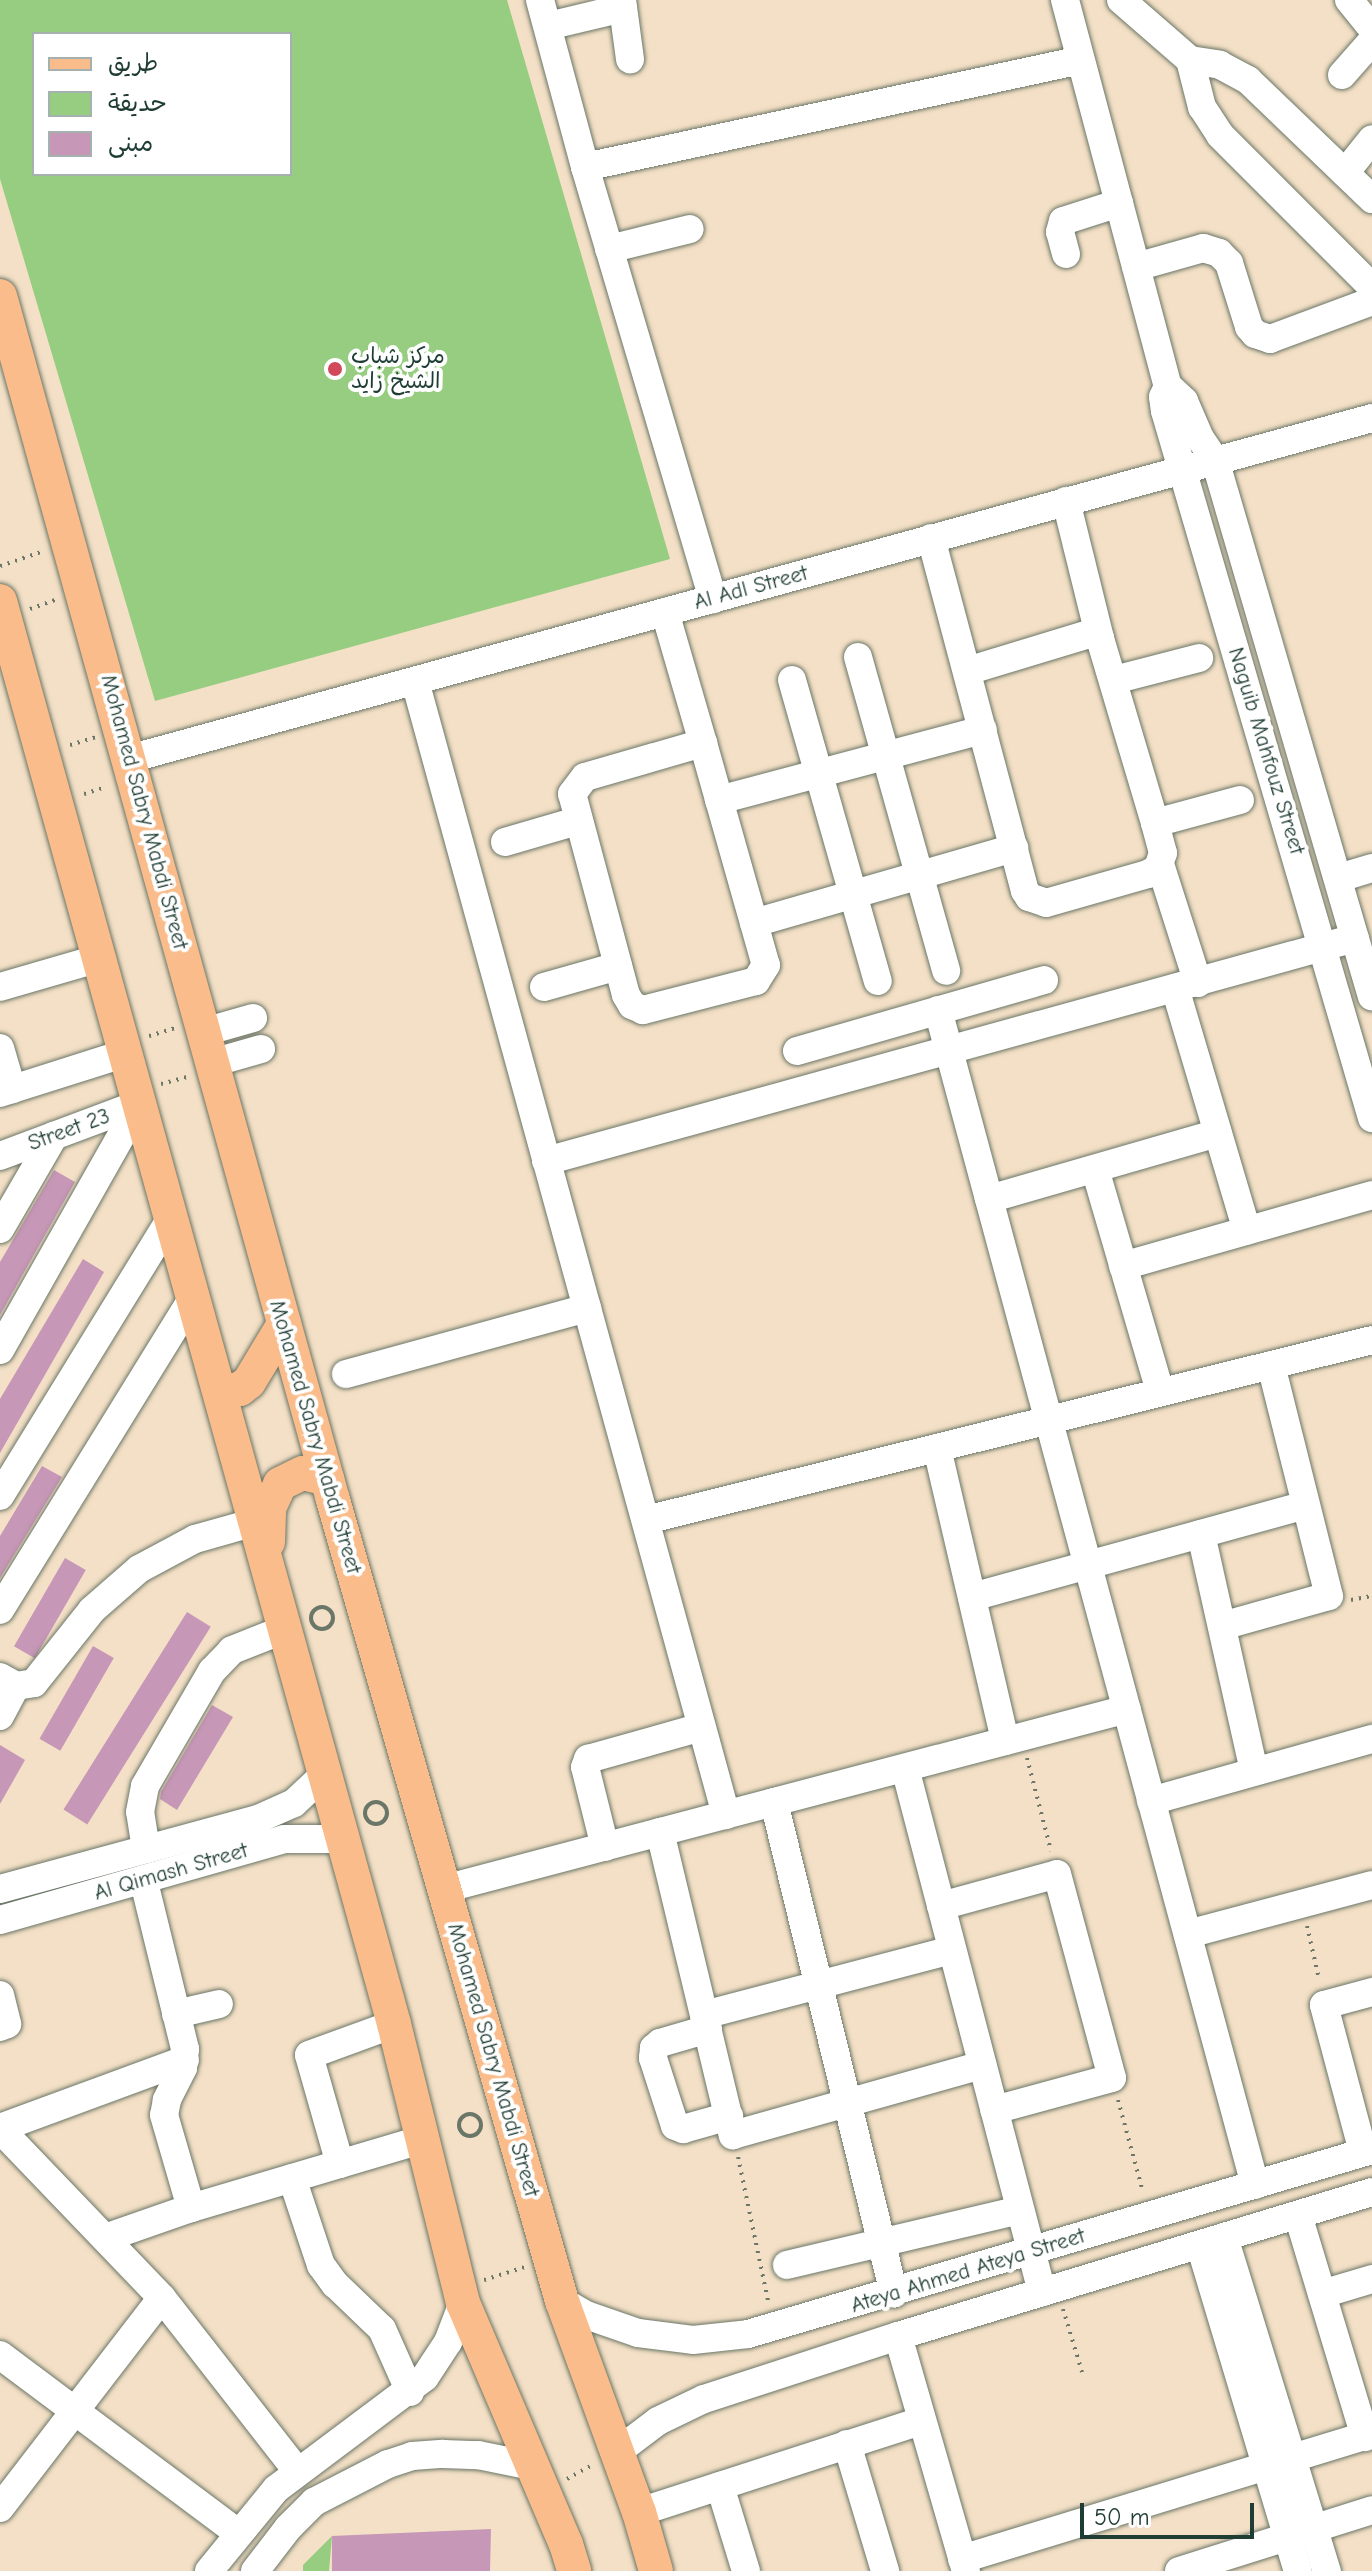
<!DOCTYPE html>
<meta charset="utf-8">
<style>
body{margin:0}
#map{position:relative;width:1372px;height:2571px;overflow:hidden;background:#f4e0c6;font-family:"Comic Neue","Playpen Sans Arabic",sans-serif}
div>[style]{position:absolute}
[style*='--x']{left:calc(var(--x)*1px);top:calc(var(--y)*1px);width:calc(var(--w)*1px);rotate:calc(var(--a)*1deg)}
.green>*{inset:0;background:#96cd80}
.building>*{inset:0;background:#c697b6;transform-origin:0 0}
.path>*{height:4px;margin-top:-2px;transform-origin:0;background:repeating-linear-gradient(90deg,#6a7667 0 2px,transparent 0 8px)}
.path>.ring{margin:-2px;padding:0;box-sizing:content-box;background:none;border:4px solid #6a7667;border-radius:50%}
.roads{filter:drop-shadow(0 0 2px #6a7667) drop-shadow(0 0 2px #6a7667)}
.minor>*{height:28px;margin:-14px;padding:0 14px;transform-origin:14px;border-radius:14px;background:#fff}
.major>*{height:34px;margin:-17px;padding:0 17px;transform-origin:17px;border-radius:17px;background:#f9bc8a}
.dots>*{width:22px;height:22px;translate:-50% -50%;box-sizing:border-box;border:4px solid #fff;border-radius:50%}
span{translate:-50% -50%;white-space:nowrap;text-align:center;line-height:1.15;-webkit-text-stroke:8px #fff;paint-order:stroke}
.poi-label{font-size:22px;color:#1f3d34}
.left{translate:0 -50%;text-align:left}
.street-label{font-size:22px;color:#1f3d34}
.legend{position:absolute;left:32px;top:32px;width:260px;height:144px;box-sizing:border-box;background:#fff;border:2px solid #a5b1ae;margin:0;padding:10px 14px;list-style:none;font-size:24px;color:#1f3d34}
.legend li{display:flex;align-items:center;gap:16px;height:40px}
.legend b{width:40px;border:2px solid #a5b1ae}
.scale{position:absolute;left:1080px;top:2503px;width:174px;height:36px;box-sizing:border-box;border:4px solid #1f3d34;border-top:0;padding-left:10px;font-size:24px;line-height:28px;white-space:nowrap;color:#1f3d34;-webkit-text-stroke:6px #fff;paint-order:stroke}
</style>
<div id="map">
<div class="green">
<div style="clip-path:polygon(evenodd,0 0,507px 0,670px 559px,155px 701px,0 179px,0 0,34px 34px,290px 34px,290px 174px,34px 174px,34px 34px)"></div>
<div style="clip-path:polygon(332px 2536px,329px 2571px,303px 2571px,303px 2565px)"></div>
</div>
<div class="building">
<div style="clip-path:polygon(54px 1170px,75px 1182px,0 1315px,0 1262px)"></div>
<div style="clip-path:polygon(83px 1259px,104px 1272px,0 1453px,0 1399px)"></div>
<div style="clip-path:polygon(42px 1466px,62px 1477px,0 1578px,0 1536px)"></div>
<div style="left:65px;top:1558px;width:24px;height:102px;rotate:30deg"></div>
<div style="left:187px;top:1612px;width:28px;height:233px;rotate:32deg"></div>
<div style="left:93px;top:1646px;width:24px;height:107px;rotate:30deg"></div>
<div style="clip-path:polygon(212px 1705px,233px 1717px,177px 1810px,160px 1799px,161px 1792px)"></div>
<div style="clip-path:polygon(0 1745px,25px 1760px,0 1804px)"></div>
<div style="clip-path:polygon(491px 2529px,490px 2571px,332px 2571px,332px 2536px)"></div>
</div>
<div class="path">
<div style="--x:0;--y:566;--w:46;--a:-18.8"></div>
<div style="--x:30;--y:609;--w:27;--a:-20"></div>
<div style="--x:70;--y:745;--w:27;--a:-17"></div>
<div style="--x:84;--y:794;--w:23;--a:-18"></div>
<div style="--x:149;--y:1036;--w:27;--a:-17"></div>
<div style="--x:161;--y:1084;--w:27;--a:-15"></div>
<div style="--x:1351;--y:1600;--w:21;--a:-11"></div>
<div class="ring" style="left:311px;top:1607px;width:18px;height:18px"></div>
<div style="--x:1027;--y:1758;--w:96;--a:75.5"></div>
<div class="ring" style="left:365px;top:1802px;width:18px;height:18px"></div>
<div style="--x:1307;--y:1926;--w:54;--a:77.2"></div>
<div style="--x:1118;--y:2100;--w:95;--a:74.8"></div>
<div class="ring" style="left:459px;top:2114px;width:18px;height:18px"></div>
<div style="--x:738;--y:2157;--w:147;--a:78.2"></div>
<div style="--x:484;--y:2280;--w:43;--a:-17.6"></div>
<div style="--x:1063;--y:2309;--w:66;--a:73.2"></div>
<div style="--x:567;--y:2479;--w:31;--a:-29"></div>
</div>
<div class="roads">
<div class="minor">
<div style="--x:540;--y:0;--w:173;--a:74.9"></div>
<div style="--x:585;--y:167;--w:451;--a:73.5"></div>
<div style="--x:622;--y:0;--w:60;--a:82.3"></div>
<div style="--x:1065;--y:0;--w:400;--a:75.1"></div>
<div style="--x:1168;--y:386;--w:22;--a:43"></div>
<div style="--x:1184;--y:401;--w:40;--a:66.6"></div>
<div style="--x:1200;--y:438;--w:27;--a:56"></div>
<div style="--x:1215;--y:460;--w:559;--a:73.7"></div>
<div style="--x:1121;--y:0;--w:91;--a:41"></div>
<div style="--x:1190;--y:60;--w:30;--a:9"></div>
<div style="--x:1220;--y:65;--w:32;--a:28"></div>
<div style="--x:1248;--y:80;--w:172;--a:43.8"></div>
<div style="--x:1349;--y:0;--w:36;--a:51"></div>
<div style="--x:548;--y:26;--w:77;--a:-13.5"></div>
<div style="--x:1190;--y:60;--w:49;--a:75.7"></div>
<div style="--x:1202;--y:107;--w:33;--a:57"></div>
<div style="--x:1220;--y:135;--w:215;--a:45"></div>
<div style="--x:1342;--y:75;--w:45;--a:-48.6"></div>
<div style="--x:585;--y:167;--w:507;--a:-12.17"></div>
<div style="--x:1345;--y:173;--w:43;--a:-51.5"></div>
<div style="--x:609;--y:249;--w:83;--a:-13.9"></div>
<div style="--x:1066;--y:254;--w:23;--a:-105"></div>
<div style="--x:1060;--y:232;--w:11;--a:-75"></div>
<div style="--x:1063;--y:221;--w:59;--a:-17.8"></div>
<div style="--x:1136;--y:267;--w:70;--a:-15.8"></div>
<div style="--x:1203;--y:248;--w:17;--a:17"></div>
<div style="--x:1219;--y:253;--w:14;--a:45"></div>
<div style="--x:1229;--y:263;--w:67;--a:72.6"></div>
<div style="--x:1249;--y:327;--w:9;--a:49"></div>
<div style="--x:1255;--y:334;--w:16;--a:18"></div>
<div style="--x:1270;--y:339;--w:109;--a:-20.4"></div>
<div style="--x:1168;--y:386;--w:12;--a:114"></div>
<div style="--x:1163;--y:397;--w:14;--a:82"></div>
<div style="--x:1165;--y:411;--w:737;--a:73.68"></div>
<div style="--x:1066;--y:501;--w:141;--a:76.1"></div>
<div style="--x:931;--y:538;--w:365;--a:75.1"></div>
<div style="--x:1025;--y:891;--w:7;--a:56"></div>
<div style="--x:1029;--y:897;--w:18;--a:19"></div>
<div style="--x:1046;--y:903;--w:106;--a:-15.9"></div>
<div style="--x:1148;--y:874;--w:12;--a:-31"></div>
<div style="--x:1158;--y:868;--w:16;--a:-72"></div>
<div style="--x:1163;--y:853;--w:31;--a:-105"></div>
<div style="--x:1155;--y:823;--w:193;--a:-106.6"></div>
<div style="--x:1100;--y:638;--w:12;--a:-160"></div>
<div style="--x:1089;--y:634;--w:127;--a:163.1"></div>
<div style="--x:665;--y:612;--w:136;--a:73.8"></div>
<div style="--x:703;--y:743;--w:231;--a:74.2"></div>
<div style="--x:766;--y:965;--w:19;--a:122"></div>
<div style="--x:756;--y:981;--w:117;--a:165.6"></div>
<div style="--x:643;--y:1010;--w:12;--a:-156"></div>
<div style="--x:632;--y:1005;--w:12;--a:-121"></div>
<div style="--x:626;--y:995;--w:208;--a:-105"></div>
<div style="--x:572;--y:794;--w:21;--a:-53"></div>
<div style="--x:585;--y:777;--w:123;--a:-16.1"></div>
<div style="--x:858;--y:657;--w:326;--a:74.3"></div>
<div style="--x:792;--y:680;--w:313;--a:74.1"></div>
<div style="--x:1114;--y:680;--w:88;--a:-14.5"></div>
<div style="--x:415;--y:681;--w:1176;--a:74.66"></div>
<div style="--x:129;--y:759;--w:1289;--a:-15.34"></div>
<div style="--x:719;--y:800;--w:273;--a:-14.9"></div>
<div style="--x:1155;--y:823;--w:88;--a:-15.1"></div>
<div style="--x:505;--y:842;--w:75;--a:-16.3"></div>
<div style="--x:1160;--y:864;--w:125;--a:72.3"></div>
<div style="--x:1339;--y:878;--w:34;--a:-17"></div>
<div style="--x:754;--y:923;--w:271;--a:-16.1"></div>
<div style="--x:0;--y:987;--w:104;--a:-16.2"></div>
<div style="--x:544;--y:987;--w:77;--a:-15.8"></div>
<div style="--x:1175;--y:988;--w:253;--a:73.5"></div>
<div style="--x:938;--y:1010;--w:1217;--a:74.9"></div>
<div style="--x:204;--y:1032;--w:51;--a:-15.9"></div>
<div style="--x:0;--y:1048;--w:43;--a:73.7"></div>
<div style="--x:797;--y:1051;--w:257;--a:-16"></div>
<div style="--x:212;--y:1063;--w:51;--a:-15.9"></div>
<div style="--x:0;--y:1093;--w:132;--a:-17.6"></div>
<div style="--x:0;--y:1156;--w:148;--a:-20.5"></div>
<div style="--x:546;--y:1161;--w:839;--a:-15.41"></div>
<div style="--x:1095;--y:1169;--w:232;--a:73.7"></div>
<div style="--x:989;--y:1199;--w:238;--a:-16.1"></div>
<div style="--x:0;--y:1229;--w:108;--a:-59.9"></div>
<div style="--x:1123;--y:1266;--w:259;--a:-15.9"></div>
<div style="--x:0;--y:1350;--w:283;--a:-60.5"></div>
<div style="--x:346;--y:1374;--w:250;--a:-15.3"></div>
<div style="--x:937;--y:1448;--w:301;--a:76.9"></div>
<div style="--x:0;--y:1496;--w:326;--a:-58.4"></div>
<div style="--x:646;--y:1520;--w:748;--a:-13.92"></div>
<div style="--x:1201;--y:1534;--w:243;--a:77.4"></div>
<div style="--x:972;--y:1597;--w:346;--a:-15.4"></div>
<div style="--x:0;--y:1610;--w:368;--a:-58.3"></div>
<div style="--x:1222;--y:1626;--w:111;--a:-15.7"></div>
<div style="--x:1329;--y:1596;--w:238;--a:-104.1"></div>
<div style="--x:0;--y:1677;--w:18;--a:29"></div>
<div style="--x:16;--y:1686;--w:18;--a:-9"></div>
<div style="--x:34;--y:1683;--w:93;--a:-51.5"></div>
<div style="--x:92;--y:1610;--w:62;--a:-41.1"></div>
<div style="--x:139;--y:1569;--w:64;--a:-28.2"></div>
<div style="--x:195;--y:1539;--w:62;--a:-15.8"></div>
<div style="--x:0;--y:1716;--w:34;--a:-62"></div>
<div style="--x:905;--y:1768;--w:542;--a:75.35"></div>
<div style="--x:1151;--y:1801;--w:230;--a:-15.7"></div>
<div style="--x:774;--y:1802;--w:506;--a:76.29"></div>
<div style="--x:660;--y:1832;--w:312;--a:76.5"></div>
<div style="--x:733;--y:2135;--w:259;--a:-15.7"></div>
<div style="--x:605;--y:1847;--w:82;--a:-104"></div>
<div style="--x:585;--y:1767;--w:9;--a:-69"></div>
<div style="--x:588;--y:1759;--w:118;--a:-15.7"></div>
<div style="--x:146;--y:1849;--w:37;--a:-99"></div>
<div style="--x:140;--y:1812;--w:26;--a:-79"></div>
<div style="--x:145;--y:1786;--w:133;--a:-59.8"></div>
<div style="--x:212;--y:1671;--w:29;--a:-46"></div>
<div style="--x:232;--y:1650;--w:57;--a:-21.6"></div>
<div style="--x:144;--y:1882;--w:172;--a:76.2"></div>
<div style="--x:185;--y:2049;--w:19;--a:96"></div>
<div style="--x:183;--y:2068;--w:36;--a:117"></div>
<div style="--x:167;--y:2100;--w:15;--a:101"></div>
<div style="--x:164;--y:2115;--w:97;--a:73.8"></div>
<div style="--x:0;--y:1889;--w:267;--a:-15.2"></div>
<div style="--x:258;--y:1819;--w:39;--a:-24"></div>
<div style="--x:294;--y:1803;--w:42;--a:-43.1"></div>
<div style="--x:444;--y:1889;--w:706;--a:-14.76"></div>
<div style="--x:941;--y:1906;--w:120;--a:-15.4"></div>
<div style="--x:1057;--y:1874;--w:211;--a:74.9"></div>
<div style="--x:1112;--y:2078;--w:122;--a:164.8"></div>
<div style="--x:0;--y:1920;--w:295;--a:-15.9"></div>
<div style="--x:284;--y:1839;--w:59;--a:0"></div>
<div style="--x:1188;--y:1934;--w:190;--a:-14.9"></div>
<div style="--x:0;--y:1995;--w:30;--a:76"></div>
<div style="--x:7;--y:2024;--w:8;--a:157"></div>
<div style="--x:176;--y:2014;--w:44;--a:-13.1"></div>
<div style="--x:704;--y:2015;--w:256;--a:-14.7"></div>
<div style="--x:708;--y:2029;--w:50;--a:163.7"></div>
<div style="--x:660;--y:2043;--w:8;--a:140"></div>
<div style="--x:654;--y:2048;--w:10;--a:96"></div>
<div style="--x:653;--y:2058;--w:71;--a:72.1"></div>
<div style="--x:675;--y:2126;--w:9;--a:21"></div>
<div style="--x:683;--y:2129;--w:48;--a:-15.8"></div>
<div style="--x:0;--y:2128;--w:197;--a:-20.2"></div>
<div style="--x:0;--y:2129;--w:234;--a:46.2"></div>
<div style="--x:162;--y:2298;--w:219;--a:52"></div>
<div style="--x:1363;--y:2152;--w:152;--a:-104.9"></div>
<div style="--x:1324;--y:2005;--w:50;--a:-15.2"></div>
<div style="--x:340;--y:2164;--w:113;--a:-105.9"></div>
<div style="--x:309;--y:2055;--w:90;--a:-20"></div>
<div style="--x:292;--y:2178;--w:92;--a:71.6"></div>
<div style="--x:321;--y:2265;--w:24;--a:54"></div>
<div style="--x:335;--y:2284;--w:65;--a:43.8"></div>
<div style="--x:382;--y:2329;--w:69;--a:66"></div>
<div style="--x:1298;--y:2215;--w:232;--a:73.2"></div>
<div style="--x:1224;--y:2237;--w:350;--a:72.9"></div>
<div style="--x:105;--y:2238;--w:91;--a:-19.2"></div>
<div style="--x:191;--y:2208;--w:243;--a:-16.5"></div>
<div style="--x:1200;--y:2245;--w:340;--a:73.3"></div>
<div style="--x:787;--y:2265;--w:239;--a:-13.3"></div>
<div style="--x:1322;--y:2294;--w:52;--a:-16.7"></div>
<div style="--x:562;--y:2301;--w:28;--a:30"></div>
<div style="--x:586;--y:2315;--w:55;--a:19.1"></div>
<div style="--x:638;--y:2333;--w:55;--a:7.3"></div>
<div style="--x:693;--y:2340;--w:55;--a:-6.2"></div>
<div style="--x:748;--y:2334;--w:651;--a:-16.43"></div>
<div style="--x:898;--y:2336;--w:245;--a:73.9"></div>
<div style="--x:0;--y:2355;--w:297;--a:36.8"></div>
<div style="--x:847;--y:2444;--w:133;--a:73.3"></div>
<div style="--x:617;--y:2452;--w:51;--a:-37.1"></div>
<div style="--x:658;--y:2421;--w:51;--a:-25.6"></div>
<div style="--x:704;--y:2399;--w:204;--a:-18"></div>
<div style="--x:898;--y:2336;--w:495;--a:-16.9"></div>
<div style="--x:720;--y:2486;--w:89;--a:73"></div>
<div style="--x:0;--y:2508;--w:265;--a:-52.4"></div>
<div style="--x:639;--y:2512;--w:296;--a:-17.9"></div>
<div style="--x:962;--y:2559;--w:429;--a:-17"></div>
<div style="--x:209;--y:2571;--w:106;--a:-50.7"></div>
<div style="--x:276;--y:2489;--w:186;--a:-36.9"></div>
<div style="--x:425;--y:2377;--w:42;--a:-56.7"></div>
<div style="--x:448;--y:2342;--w:42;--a:-69"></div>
<div style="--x:255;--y:2571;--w:54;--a:-52.5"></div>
<div style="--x:288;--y:2528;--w:37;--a:-45"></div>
<div style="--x:314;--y:2502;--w:83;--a:-27.2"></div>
<div style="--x:388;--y:2464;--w:25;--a:-18"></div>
<div style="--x:412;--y:2456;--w:31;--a:-4"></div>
<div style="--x:443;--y:2454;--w:35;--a:2"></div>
<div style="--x:478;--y:2455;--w:55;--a:11.5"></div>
<div style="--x:1179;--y:2571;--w:202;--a:-17.5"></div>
</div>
<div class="major">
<div style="--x:0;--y:296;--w:1249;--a:74.54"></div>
<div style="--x:333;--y:1500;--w:833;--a:74.05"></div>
<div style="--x:562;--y:2301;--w:225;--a:70"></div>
<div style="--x:639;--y:2512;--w:61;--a:73.9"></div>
<div style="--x:0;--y:601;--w:1477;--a:74.52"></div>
<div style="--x:394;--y:2024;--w:287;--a:76.1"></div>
<div style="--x:463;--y:2303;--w:262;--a:66.9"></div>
<div style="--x:566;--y:2544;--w:28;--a:73"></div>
<div style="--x:220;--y:1392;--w:20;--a:-9"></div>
<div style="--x:240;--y:1389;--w:11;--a:-38"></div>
<div style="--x:249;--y:1382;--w:68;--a:-58.9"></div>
<div style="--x:268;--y:1542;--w:34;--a:-88"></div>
<div style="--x:269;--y:1508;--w:26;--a:-65"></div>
<div style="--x:280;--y:1484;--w:25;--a:-26"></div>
<div style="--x:303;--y:1473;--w:25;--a:14"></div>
</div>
</div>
<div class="dots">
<div style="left:335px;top:369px;background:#d1495b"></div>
</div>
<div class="poi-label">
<span class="left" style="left:351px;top:369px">مركز شباب<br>الشيخ زايد</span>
</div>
<div class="street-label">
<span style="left:751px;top:588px;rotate:-15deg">Al Adl Street</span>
<span style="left:1266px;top:751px;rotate:73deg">Naguib Mahfouz Street</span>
<span style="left:144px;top:812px;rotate:75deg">Mohamed Sabry Mabdi Street</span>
<span style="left:69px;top:1130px;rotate:-20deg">Street 23</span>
<span style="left:315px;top:1437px;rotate:74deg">Mohamed Sabry Mabdi Street</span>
<span style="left:171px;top:1872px;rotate:-16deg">Al Qimash Street</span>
<span style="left:493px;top:2060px;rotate:74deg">Mohamed Sabry Mabdi Street</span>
<span style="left:968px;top:2271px;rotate:-17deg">Ateya Ahmed Ateya Street</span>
</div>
<ul class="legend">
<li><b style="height:10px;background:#f9bc8a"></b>طريق</li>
<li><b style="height:22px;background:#96cd80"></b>حديقة</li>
<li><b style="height:22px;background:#c697b6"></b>مبنى</li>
</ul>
<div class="scale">50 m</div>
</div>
